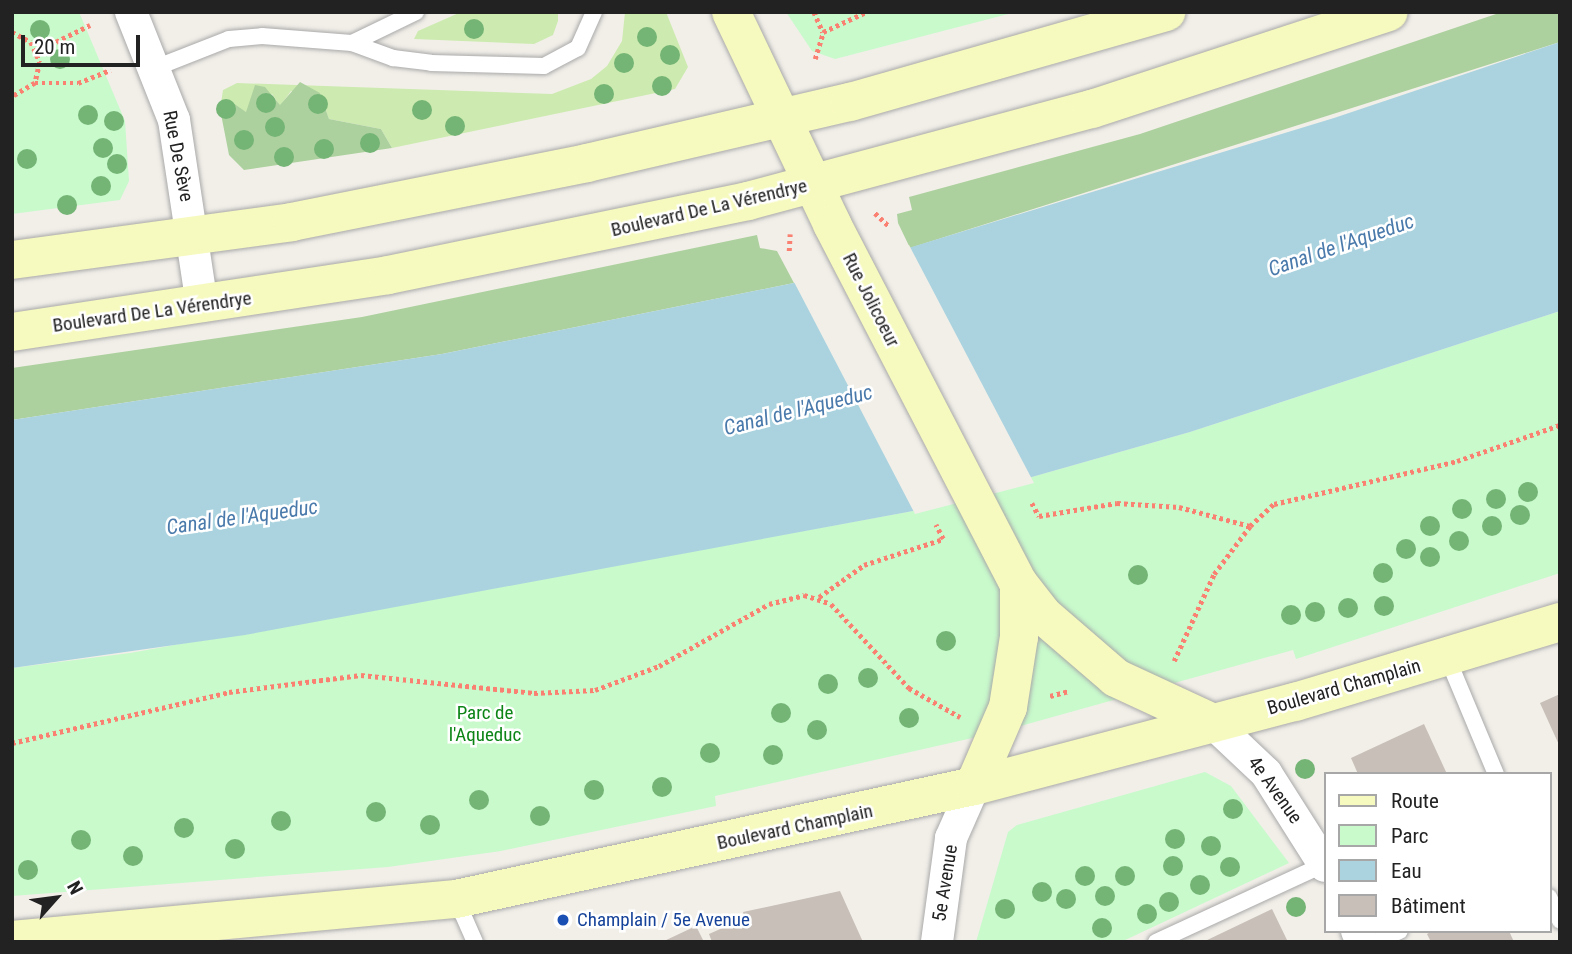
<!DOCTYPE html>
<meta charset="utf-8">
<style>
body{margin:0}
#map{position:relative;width:1572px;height:954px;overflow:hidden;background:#f2efe9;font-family:"Roboto Condensed",sans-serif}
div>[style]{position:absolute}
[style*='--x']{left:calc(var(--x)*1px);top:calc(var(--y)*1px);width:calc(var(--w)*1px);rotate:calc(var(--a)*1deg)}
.grass>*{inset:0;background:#cdebb0}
.forest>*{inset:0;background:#add19e}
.park>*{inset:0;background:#c8facc}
.water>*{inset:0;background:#aad3df}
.pier>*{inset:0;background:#f2efe9}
.building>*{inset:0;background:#c7bfb8}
.path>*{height:4.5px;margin-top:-2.25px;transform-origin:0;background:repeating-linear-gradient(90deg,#fa8072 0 3.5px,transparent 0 7px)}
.roads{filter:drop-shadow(0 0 2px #a9a9a9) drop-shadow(0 0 2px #a9a9a9)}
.lane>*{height:16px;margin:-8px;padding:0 8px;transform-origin:8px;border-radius:8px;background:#fff}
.street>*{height:32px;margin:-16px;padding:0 16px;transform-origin:16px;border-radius:16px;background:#fff}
.secondary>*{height:38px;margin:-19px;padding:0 19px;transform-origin:19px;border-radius:19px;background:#f7fabf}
.trees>*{width:20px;height:20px;margin:-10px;border-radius:50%;background:#74b475}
.dots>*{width:19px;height:19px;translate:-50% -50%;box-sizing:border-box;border:4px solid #fff;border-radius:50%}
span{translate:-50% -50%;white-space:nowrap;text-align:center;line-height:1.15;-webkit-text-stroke:5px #fff;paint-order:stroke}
.street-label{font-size:19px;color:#222}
.park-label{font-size:19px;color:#0c8416}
.transit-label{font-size:19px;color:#164399}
.left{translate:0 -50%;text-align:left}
.water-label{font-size:21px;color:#4a7aab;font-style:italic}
.frame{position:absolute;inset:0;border:14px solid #222;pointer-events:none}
.legend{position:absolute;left:1324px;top:772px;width:228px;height:161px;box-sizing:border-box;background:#fff;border:2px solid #a7a7a7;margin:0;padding:9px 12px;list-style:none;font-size:21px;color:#222}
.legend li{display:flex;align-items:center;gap:14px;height:35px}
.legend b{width:35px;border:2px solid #a7a7a7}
.north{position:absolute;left:21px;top:863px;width:70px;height:70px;-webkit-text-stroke:5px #fff;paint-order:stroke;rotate:62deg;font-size:19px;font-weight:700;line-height:28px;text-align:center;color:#222}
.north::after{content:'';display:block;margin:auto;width:24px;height:32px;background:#222;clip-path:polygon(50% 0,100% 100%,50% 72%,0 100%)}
.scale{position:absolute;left:21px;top:35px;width:119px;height:32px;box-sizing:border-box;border:4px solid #222;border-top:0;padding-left:9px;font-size:21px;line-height:24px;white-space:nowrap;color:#222;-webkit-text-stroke:5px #fff;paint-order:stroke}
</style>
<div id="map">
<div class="grass">
<div style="clip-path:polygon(461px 12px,558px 12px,558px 21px,553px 35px,534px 44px,414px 39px,418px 31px)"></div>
<div style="clip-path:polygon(625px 12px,666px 12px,688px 67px,675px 89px,392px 148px,381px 129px,329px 119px,320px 93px,291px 91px,280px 106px,272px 94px,246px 112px,225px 103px,220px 109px,223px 90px,237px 83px,552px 94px,591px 79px,607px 66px,622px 41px)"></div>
</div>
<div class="forest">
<div style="clip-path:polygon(1502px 12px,1560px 12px,1560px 42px,910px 248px,898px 223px,897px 214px,912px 210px,909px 197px,1140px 134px)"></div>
<div style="clip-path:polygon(300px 82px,320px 93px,329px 119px,381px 129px,392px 148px,244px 170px,229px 155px,220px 109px,233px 103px,246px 112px,255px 85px,265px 87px,280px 105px)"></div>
<div style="clip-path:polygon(757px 235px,760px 248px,777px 251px,794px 283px,442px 354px,12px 420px,12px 368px,362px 317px)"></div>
</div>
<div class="park">
<div style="clip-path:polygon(12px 12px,79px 12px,125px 121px,129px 181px,120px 200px,12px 214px)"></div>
<div style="clip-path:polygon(786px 12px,1016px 12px,835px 59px,812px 51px)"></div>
<div style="clip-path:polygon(1560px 311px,1560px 573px,1296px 659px,1293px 650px,999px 732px,715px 796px,716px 806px,501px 851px,388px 867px,12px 896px,12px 668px,130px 653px,913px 511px,1190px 432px)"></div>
<div style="clip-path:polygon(1205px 772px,1231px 786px,1289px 863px,1121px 942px,976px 942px,1008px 832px,1017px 825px)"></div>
</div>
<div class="water">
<div style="clip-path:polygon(1560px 42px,1560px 311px,1190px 432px,913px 511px,245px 635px,12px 668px,12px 420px,442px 354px,794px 283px,1334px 118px)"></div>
</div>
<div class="pier">
<div style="clip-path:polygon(909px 245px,1034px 483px,915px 514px,793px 280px)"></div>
</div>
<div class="building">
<div style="clip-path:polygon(1560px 694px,1560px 747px,1540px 703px)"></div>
<div style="clip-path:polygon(1424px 724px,1447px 774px,1358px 774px,1351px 758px)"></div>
<div style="clip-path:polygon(840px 891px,863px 942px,712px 942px,709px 934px,745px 918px,743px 912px)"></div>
<div style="clip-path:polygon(1272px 909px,1288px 942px,1203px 942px)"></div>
<div style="clip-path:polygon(696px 926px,704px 942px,662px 942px)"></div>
<div style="clip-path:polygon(1432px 931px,1509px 931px,1514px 942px,1431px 942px,1427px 934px)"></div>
</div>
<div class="path">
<div style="--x:814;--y:12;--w:22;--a:66"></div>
<div style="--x:12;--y:32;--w:21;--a:28"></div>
<div style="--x:31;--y:42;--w:22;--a:66"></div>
<div style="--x:40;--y:62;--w:22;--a:103"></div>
<div style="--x:35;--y:83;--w:27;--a:149"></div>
<div style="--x:37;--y:51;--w:59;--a:-26.1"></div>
<div style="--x:815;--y:59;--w:28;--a:-73"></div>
<div style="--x:823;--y:32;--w:47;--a:-24.9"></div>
<div style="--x:35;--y:83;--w:43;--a:0"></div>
<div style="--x:78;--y:83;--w:35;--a:-22"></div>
<div style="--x:875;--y:213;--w:18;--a:43"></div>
<div style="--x:789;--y:251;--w:17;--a:-87"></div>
<div style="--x:1032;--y:503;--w:15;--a:62"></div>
<div style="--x:1039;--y:516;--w:79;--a:-9.5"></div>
<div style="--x:1117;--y:503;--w:62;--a:3.7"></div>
<div style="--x:1179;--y:507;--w:73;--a:15"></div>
<div style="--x:819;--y:597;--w:55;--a:-35.4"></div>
<div style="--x:864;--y:565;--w:83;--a:-18.2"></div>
<div style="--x:943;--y:539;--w:16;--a:-117"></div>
<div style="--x:1174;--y:661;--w:96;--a:-65.3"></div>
<div style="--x:1214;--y:574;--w:60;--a:-53.1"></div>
<div style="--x:1250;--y:526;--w:33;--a:-43"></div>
<div style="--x:1274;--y:504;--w:188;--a:-13.2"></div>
<div style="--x:1457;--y:461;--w:109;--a:-19.3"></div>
<div style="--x:1050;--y:696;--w:20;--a:-15"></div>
<div style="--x:12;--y:743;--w:223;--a:-13.2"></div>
<div style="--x:229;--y:692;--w:133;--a:-7.3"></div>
<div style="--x:361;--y:675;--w:174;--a:5.9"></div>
<div style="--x:534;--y:693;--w:61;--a:-2.8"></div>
<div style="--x:595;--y:690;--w:68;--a:-20.6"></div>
<div style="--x:659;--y:666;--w:126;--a:-29.4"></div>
<div style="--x:769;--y:604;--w:36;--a:-14"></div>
<div style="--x:804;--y:595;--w:28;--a:18"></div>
<div style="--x:831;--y:604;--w:115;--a:47.1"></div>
<div style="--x:909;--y:688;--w:59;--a:29.6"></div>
</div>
<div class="roads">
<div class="lane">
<div style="--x:352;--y:43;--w:71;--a:-25.8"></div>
<div style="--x:155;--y:68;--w:79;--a:-21.4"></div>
<div style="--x:229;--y:39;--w:33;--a:-5"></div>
<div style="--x:262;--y:36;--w:90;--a:4.4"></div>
<div style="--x:352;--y:43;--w:44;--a:20.1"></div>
<div style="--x:393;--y:58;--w:38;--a:7"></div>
<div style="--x:431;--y:63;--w:113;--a:1.5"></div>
<div style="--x:544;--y:66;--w:38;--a:-28"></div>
<div style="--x:578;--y:48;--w:39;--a:-66"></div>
<div style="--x:1447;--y:657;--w:127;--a:67.3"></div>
<div style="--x:1549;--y:897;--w:26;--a:65"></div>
<div style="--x:456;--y:899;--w:47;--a:66.2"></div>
<div style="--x:1156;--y:942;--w:186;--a:-24.8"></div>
<div style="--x:1375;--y:942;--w:27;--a:-24"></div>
</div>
<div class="street">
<div style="--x:131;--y:12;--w:116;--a:68.3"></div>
<div style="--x:174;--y:120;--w:188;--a:81.4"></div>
<div style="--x:1213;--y:723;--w:73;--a:43.3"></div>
<div style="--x:1266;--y:773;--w:110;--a:57.6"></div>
<div style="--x:1357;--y:931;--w:12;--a:66"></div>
<div style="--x:937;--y:942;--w:105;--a:-82.3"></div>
<div style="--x:951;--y:838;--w:57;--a:-66.1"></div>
</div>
<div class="secondary">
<div style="--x:731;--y:12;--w:235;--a:64.5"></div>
<div style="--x:832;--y:224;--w:406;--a:62.6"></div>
<div style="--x:1019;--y:584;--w:39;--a:52"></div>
<div style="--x:1043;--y:615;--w:96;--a:40.8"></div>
<div style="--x:1116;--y:678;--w:107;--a:24.9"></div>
<div style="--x:12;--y:260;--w:283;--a:-7.7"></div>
<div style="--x:292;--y:222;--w:301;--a:-11.3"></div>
<div style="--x:587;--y:163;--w:270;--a:-13.1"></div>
<div style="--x:850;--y:102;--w:329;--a:-15.9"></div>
<div style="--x:12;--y:332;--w:380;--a:-8.6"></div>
<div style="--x:388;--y:275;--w:368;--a:-11.6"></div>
<div style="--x:748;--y:201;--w:356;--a:-15"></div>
<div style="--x:1092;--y:109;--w:312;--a:-18.1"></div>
<div style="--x:974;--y:786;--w:86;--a:-66.7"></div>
<div style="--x:1008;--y:707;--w:71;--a:-81.1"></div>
<div style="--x:1019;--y:637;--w:53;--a:-90"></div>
<div style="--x:12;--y:940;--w:446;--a:-5.3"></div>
<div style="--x:456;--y:899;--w:530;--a:-12.31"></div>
<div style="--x:974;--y:786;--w:332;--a:-14.7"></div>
<div style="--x:1295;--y:702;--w:277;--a:-16.8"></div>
</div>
</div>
<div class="trees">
<div style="left:474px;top:29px"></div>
<div style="left:40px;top:30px"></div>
<div style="left:647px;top:37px"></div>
<div style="left:670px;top:55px"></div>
<div style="left:60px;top:59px"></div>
<div style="left:624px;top:63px"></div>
<div style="left:662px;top:86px"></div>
<div style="left:604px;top:94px"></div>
<div style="left:266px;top:103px"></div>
<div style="left:318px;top:104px"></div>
<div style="left:226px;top:109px"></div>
<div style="left:422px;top:110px"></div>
<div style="left:88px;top:115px"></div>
<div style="left:114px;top:121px"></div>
<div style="left:455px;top:126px"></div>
<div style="left:275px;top:127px"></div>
<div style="left:244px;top:140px"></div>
<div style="left:370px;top:143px"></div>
<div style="left:103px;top:148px"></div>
<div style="left:324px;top:149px"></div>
<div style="left:284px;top:157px"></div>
<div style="left:27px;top:159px"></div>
<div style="left:117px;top:164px"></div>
<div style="left:101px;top:186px"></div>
<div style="left:67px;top:205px"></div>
<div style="left:1528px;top:492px"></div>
<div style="left:1496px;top:499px"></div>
<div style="left:1462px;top:509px"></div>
<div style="left:1520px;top:515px"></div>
<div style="left:1430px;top:526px"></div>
<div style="left:1492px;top:526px"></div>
<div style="left:1459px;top:541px"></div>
<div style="left:1406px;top:549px"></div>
<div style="left:1430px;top:557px"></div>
<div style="left:1383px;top:573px"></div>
<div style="left:1138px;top:575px"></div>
<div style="left:1384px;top:606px"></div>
<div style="left:1348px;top:608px"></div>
<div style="left:1315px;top:612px"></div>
<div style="left:1291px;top:615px"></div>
<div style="left:946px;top:641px"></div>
<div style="left:868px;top:678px"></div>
<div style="left:828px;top:684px"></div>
<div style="left:781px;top:713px"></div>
<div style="left:909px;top:718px"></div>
<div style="left:817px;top:730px"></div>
<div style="left:710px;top:753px"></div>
<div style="left:773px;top:755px"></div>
<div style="left:1305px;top:769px"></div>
<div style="left:662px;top:787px"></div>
<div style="left:594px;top:790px"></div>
<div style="left:479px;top:800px"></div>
<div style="left:1233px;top:809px"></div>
<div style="left:376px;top:812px"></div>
<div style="left:540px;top:816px"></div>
<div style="left:281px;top:821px"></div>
<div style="left:430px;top:825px"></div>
<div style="left:184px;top:828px"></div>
<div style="left:1175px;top:839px"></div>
<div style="left:81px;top:840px"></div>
<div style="left:1211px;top:846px"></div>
<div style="left:235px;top:849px"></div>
<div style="left:133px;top:856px"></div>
<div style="left:1173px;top:866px"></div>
<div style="left:1230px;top:867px"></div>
<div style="left:28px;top:870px"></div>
<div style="left:1085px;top:876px"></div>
<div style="left:1125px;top:876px"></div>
<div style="left:1200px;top:885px"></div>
<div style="left:1042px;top:892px"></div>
<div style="left:1105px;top:896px"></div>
<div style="left:1066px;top:899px"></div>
<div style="left:1169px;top:902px"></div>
<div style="left:1296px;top:907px"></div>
<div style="left:1005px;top:909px"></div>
<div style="left:1147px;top:914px"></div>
<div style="left:1102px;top:928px"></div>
</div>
<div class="dots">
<div style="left:563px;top:920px;background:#1a4fb4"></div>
</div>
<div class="street-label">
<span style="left:178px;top:156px;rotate:79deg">Rue De Sève</span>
<span style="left:709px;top:208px;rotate:-13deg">Boulevard De La Vérendrye</span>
<span style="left:871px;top:300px;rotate:63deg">Rue Jolicoeur</span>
<span style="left:152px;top:312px;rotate:-8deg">Boulevard De La Vérendrye</span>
<span style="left:1344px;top:687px;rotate:-16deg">Boulevard Champlain</span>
<span style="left:1275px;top:790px;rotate:54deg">4e Avenue</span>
<span style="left:795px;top:827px;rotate:-12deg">Boulevard Champlain</span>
<span style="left:945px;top:883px;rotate:-81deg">5e Avenue</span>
</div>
<div class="park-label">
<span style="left:485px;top:724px">Parc de<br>l'Aqueduc</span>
</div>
<div class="transit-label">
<span class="left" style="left:577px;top:920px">Champlain / 5e Avenue</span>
</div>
<div class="water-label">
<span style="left:1341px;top:245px;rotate:-19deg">Canal de l'Aqueduc</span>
<span style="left:798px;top:410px;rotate:-14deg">Canal de l'Aqueduc</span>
<span style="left:242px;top:517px;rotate:-8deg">Canal de l'Aqueduc</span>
</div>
<div class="frame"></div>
<ul class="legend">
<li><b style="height:9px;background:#f7fabf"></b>Route</li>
<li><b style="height:19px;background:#c8facc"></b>Parc</li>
<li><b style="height:19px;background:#aad3df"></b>Eau</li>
<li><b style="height:19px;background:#c7bfb8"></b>Bâtiment</li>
</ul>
<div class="north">N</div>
<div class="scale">20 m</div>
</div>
